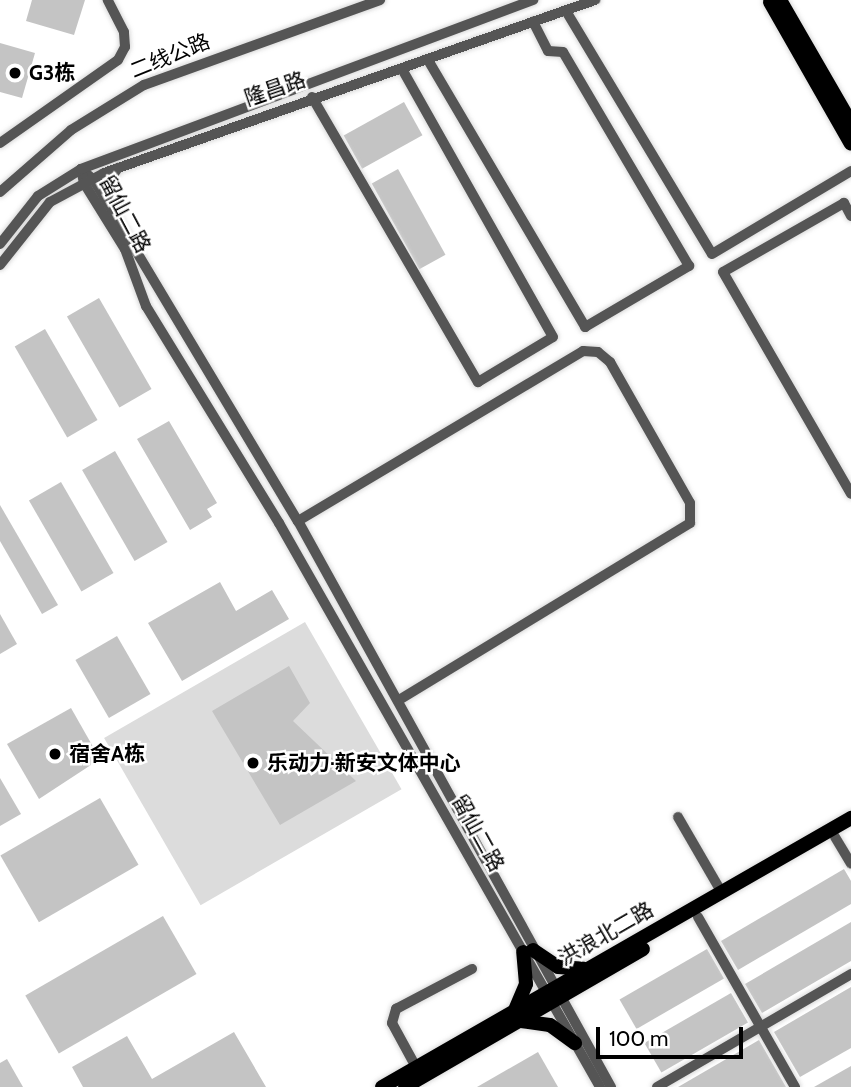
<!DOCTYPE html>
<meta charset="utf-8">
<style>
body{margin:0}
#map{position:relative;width:851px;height:1087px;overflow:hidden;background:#fff;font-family:Cabin,"Noto Sans SC",sans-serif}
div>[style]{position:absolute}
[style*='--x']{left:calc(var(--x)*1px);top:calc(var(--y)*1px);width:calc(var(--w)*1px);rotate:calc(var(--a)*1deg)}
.green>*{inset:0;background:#dcdcdc;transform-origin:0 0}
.building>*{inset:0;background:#c4c4c4;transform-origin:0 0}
.roads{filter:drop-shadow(0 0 2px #dbdbdb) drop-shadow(0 0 2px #dbdbdb)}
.minor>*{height:10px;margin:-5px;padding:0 5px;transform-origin:5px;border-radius:5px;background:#555}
.major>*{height:14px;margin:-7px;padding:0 7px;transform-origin:7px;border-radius:7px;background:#000}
.dots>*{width:19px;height:19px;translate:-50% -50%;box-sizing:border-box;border:4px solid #fff;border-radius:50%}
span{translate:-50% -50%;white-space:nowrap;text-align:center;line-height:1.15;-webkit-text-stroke:5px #fff;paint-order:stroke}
.street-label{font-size:21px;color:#000}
.poi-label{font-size:21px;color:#000;font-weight:700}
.left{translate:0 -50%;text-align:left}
.scale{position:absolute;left:596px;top:1027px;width:147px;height:32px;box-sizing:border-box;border:4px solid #000;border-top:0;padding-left:9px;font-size:21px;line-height:24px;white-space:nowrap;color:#000;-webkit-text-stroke:5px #fff;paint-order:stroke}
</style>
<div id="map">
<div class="green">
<div style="left:305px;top:622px;width:193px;height:232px;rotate:60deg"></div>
</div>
<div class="building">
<div style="clip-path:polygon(32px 0,85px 0,74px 35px,26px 21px)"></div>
<div style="clip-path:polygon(0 43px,35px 53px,22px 98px,0 92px)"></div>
<div style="left:404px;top:102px;width:38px;height:69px;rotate:61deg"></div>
<div style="left:398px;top:169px;width:98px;height:30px;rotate:61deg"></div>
<div style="left:99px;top:298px;width:105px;height:37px;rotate:60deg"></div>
<div style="left:45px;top:329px;width:105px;height:35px;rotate:60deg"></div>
<div style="clip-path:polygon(169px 421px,217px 503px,207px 509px,212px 517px,190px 530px,137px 439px)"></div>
<div style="left:115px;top:451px;width:105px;height:38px;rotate:60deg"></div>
<div style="left:61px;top:482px;width:105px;height:37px;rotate:60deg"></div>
<div style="clip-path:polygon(0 505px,58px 605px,42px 614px,0 541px)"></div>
<div style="clip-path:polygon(220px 582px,236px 611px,272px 590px,289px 619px,182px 681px,148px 623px)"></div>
<div style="clip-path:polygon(0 614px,17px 644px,0 654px)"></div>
<div style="left:117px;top:636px;width:67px;height:48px;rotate:60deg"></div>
<div style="clip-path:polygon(289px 666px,310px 703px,293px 721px,356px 781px,280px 825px,212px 711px)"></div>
<div style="clip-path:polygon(71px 708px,96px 752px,97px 761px,39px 799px,7px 744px)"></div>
<div style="clip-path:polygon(0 778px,21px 814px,0 826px)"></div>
<div style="left:100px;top:798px;width:77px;height:115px;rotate:60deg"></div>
<div style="clip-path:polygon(844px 869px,851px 881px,851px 904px,738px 970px,721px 941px)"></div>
<div style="left:163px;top:916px;width:67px;height:159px;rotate:60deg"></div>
<div style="clip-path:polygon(851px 922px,851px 961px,762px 1013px,745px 984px)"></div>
<div style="left:707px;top:949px;width:34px;height:101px;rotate:60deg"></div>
<div style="clip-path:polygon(851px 987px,851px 1048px,800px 1077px,774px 1032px)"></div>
<div style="left:731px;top:993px;width:34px;height:100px;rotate:60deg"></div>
<div style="clip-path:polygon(234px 1032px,266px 1087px,83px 1087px,72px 1067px,127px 1036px,152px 1079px)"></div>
<div style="clip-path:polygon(759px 1040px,786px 1087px,678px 1087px)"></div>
<div style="clip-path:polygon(538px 1052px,558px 1087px,477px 1087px)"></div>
<div style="clip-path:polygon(7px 1059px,23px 1087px,0 1087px,0 1063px)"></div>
<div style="clip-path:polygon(851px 1066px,851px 1087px,814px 1087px)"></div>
</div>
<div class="roads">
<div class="minor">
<div style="--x:566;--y:11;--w:283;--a:59"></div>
<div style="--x:712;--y:254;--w:162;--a:-30.8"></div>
<div style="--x:428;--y:60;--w:310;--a:59.5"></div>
<div style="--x:585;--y:327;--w:121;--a:-30.4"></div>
<div style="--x:689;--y:266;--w:248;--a:-120.5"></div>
<div style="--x:563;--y:52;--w:15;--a:-176"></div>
<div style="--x:548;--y:51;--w:33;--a:-117"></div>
<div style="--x:312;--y:97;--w:330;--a:59.8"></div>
<div style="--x:478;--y:382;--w:87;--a:-31"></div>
<div style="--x:553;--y:337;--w:308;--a:-119.4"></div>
<div style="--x:0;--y:143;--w:144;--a:-35.1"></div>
<div style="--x:118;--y:60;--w:15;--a:-62"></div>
<div style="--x:125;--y:47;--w:15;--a:-94"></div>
<div style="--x:124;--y:32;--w:36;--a:-117"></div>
<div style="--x:81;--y:169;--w:16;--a:40"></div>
<div style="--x:93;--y:179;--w:399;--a:59.1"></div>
<div style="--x:298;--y:521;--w:647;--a:61.06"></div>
<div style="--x:81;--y:169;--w:14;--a:78"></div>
<div style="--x:84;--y:183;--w:78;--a:58.2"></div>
<div style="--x:125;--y:249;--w:61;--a:69.8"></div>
<div style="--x:146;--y:306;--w:255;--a:58.5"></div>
<div style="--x:279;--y:523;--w:649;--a:60.35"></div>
<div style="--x:0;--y:192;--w:94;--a:-41.1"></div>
<div style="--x:71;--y:130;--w:86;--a:-31.7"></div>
<div style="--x:144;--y:85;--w:251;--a:-19.8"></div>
<div style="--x:108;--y:201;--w:22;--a:-85"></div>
<div style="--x:110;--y:179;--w:14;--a:-54"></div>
<div style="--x:851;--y:216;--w:15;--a:-118"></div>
<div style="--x:844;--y:203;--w:139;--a:150.3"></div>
<div style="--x:723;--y:272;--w:256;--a:60"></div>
<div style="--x:0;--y:244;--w:61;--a:-51.6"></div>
<div style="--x:38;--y:196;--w:51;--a:-32.1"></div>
<div style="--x:81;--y:169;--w:483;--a:-20.5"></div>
<div style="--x:0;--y:265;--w:80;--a:-51.6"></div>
<div style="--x:50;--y:202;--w:61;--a:-28.2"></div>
<div style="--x:104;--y:173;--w:521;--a:-19.41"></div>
<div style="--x:298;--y:521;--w:332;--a:-30.8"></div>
<div style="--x:583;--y:351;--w:15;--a:4"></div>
<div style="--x:598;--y:352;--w:16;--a:40"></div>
<div style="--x:610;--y:362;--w:162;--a:60.4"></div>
<div style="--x:690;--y:503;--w:20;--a:90"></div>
<div style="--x:690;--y:523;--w:339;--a:148.7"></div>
<div style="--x:678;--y:817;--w:88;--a:59.9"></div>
<div style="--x:835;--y:837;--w:31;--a:59"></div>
<div style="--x:698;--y:917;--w:196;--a:60.3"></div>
<div style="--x:416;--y:1067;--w:50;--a:-118.6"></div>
<div style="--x:392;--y:1023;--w:15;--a:-74"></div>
<div style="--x:396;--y:1009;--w:86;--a:-27.8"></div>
<div style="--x:657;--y:1087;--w:225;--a:-30.2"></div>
</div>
<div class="major">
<div style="--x:780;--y:0;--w:142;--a:60"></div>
<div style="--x:770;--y:2;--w:163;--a:60.3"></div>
<div style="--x:533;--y:950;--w:30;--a:34"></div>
<div style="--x:558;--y:967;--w:26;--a:4"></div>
<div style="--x:515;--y:1010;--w:28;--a:-67"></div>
<div style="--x:526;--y:984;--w:32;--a:-95"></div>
<div style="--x:521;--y:1021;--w:29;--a:8"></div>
<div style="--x:550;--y:1025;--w:31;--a:36"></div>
<div style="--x:382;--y:1087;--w:541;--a:-29.84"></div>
<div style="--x:405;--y:1087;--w:275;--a:-30.1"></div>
</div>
</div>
<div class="dots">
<div style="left:15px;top:73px;background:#000"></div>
<div style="left:55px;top:754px;background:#000"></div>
<div style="left:253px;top:763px;background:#000"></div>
</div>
<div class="street-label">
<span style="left:170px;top:56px;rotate:-22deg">二线公路</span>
<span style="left:275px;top:89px;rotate:-19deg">隆昌路</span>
<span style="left:125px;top:214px;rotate:62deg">留仙二路</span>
<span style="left:478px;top:833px;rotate:61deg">留仙二路</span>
<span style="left:606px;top:934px;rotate:-30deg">洪浪北二路</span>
</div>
<div class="poi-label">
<span class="left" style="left:29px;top:73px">G3栋</span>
<span class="left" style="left:69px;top:754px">宿舍A栋</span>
<span class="left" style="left:267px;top:763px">乐动力·新安文体中心</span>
</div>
<div class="scale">100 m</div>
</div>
